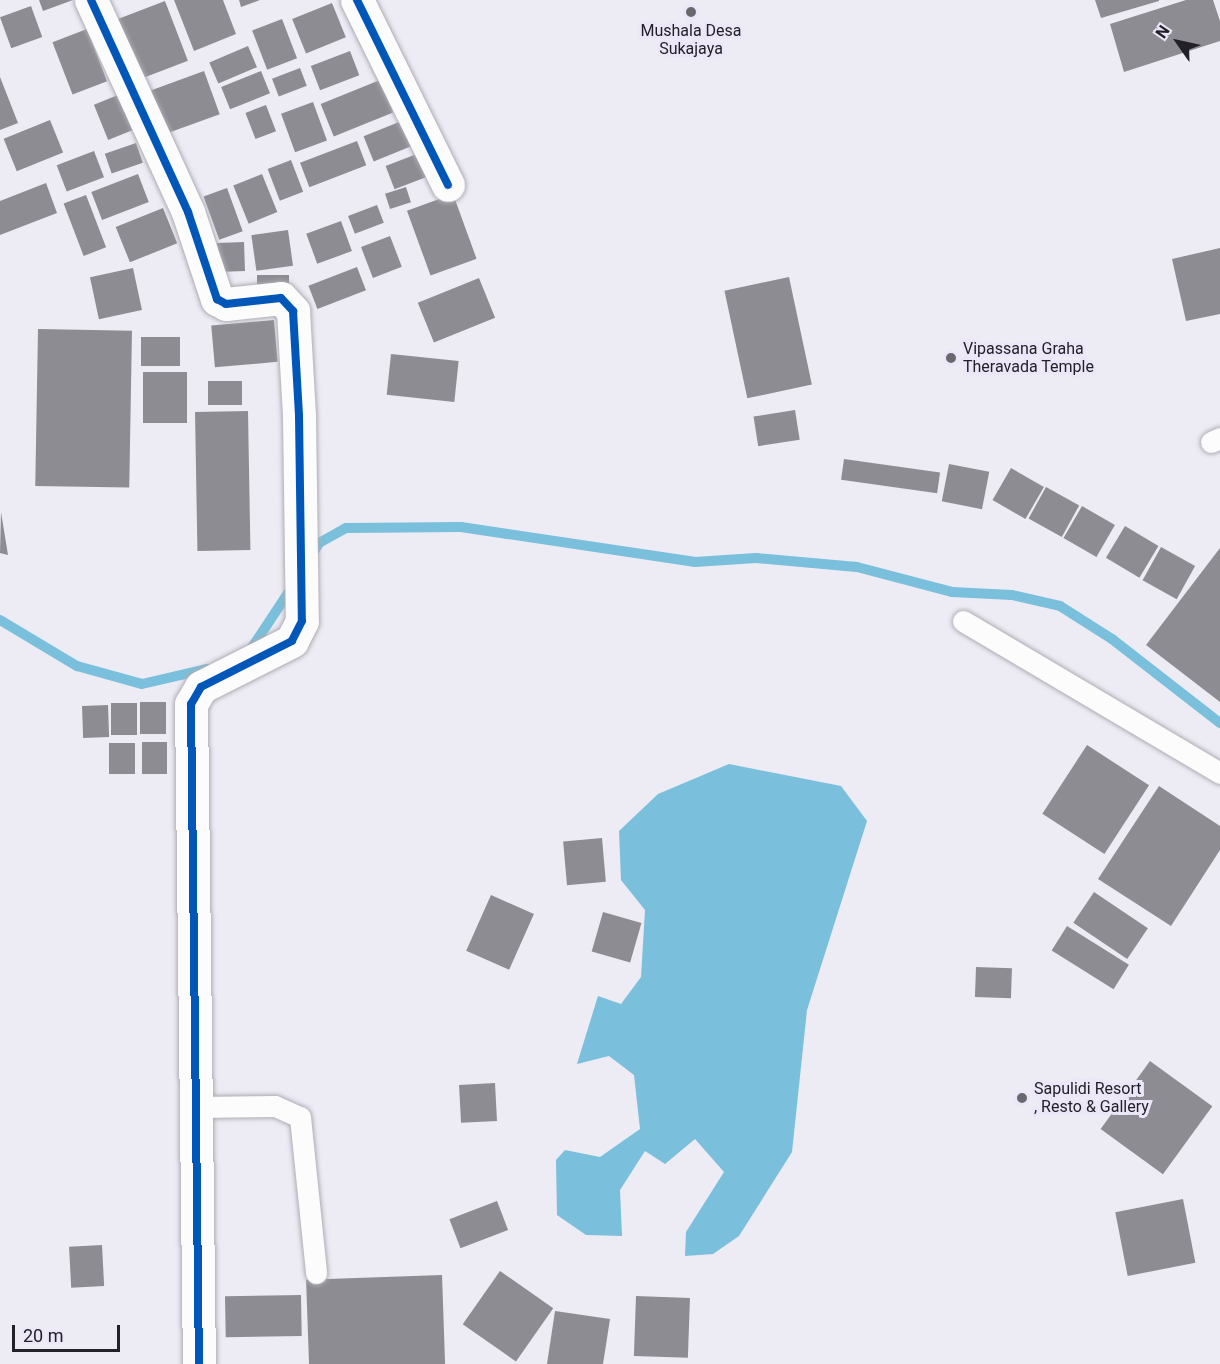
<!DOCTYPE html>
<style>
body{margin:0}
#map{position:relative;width:1220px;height:1364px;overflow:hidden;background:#edebf4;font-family:Roboto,sans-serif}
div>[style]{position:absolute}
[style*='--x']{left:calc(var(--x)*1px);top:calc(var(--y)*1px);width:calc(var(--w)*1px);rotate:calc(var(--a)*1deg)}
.water>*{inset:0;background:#7abfdb}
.stream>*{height:10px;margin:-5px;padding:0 5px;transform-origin:5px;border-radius:5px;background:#7abfdb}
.building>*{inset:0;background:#8e8c93;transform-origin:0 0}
.roads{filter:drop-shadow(0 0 2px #aeacb4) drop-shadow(0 0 2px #aeacb4)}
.service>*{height:21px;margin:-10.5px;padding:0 10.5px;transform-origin:10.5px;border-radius:10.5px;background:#fcfcfd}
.minor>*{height:33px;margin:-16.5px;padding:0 16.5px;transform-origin:16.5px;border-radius:16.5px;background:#fcfcfd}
.cycleway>*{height:8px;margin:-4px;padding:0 4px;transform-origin:4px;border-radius:4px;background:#0057b8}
.dots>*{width:16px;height:16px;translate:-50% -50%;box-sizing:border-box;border:3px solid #ece7f8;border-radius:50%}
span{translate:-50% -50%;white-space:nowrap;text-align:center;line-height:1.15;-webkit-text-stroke:6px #ece7f8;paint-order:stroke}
.poi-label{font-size:16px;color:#232127}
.left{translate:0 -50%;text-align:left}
.north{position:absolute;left:1148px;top:12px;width:60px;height:60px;-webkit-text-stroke:4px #ece7f8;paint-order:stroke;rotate:304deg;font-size:16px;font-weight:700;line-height:24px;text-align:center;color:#232127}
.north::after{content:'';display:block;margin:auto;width:21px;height:27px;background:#232127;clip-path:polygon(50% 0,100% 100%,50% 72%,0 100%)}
.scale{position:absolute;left:12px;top:1325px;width:108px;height:27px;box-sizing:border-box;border:3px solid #232127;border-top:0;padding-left:8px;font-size:18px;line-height:21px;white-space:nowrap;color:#232127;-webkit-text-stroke:4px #ece7f8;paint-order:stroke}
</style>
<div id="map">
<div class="water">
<div style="clip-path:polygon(729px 764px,841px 786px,867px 821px,807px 1010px,792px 1152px,739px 1236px,713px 1254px,685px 1256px,686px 1232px,724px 1172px,695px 1139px,665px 1164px,645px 1151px,620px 1190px,622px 1236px,586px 1235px,557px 1215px,556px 1160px,565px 1150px,600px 1157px,640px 1129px,634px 1075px,609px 1056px,577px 1064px,598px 996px,621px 1004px,641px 977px,645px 910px,621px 880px,619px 831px,658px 794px)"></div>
</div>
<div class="stream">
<div style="--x:311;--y:556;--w:15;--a:-58"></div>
<div style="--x:319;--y:543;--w:31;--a:-29"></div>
<div style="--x:346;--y:528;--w:115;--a:-0.5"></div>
<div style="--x:461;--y:527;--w:237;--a:8.5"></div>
<div style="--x:695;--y:562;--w:61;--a:-3.8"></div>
<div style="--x:756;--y:558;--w:101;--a:5.1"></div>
<div style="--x:857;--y:567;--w:98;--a:14.7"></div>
<div style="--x:952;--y:592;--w:60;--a:2.9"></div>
<div style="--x:1012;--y:595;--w:49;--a:12.9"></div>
<div style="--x:1060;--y:606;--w:62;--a:32.4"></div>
<div style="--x:1112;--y:639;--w:137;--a:37.9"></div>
<div style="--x:0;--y:620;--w:90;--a:30.9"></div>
<div style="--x:77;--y:666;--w:67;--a:15.5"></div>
<div style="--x:142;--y:684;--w:67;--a:-13"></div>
<div style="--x:251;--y:649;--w:74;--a:-56.5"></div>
</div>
<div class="building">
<div style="clip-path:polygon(39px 0,73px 0,43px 11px)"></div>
<div style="clip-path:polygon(174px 0,223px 0,236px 34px,194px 51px)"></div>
<div style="clip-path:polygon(239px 0,260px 0,241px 7px)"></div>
<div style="clip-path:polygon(1095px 0,1159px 0,1159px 1px,1101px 18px)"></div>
<div style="clip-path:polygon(1186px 0,1213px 0,1220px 21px,1220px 41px,1124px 72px,1110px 24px)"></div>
<div style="left:165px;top:1px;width:64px;height:58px;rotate:69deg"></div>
<div style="left:332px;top:3px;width:37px;height:43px;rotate:68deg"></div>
<div style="left:31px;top:6px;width:33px;height:33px;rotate:70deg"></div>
<div style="left:282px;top:19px;width:42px;height:32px;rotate:69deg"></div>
<div style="left:87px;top:29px;width:56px;height:37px;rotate:69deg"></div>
<div style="left:248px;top:46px;width:23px;height:42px;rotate:67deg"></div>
<div style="left:350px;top:51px;width:26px;height:42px;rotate:69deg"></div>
<div style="left:300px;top:68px;width:19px;height:30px;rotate:69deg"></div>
<div style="left:204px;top:71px;width:46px;height:64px;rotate:70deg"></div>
<div style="left:261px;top:71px;width:24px;height:43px;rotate:68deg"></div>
<div style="clip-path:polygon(0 77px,18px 123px,0 130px)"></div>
<div style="left:380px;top:80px;width:35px;height:64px;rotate:68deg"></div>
<div style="left:118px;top:95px;width:38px;height:26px;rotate:68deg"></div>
<div style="left:313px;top:102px;width:41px;height:34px;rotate:70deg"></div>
<div style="left:266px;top:105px;width:28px;height:22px;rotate:69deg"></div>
<div style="left:409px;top:118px;width:27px;height:49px;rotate:68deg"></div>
<div style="left:50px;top:120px;width:35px;height:50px;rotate:68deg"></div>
<div style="left:357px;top:141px;width:26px;height:61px;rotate:69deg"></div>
<div style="left:136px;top:143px;width:21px;height:33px;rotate:71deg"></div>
<div style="left:94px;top:151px;width:28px;height:40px;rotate:69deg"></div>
<div style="left:422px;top:152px;width:25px;height:39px;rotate:69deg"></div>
<div style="left:291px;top:160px;width:34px;height:25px;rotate:69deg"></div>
<div style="left:138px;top:174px;width:30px;height:50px;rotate:69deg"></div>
<div style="left:262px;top:174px;width:41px;height:31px;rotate:68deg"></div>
<div style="clip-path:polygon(46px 183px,57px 213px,0 235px,0 201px)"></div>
<div style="left:406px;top:187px;width:16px;height:22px;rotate:72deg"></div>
<div style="left:227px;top:188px;width:46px;height:25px;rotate:70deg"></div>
<div style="left:453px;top:194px;width:69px;height:49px;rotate:70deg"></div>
<div style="left:86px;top:195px;width:56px;height:24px;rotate:69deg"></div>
<div style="left:377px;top:205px;width:19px;height:31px;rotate:69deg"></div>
<div style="left:163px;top:208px;width:38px;height:51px;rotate:68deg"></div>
<div style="left:341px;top:221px;width:32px;height:37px;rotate:70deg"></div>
<div style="left:288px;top:230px;width:36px;height:37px;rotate:82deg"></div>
<div style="left:390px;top:236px;width:33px;height:31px;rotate:69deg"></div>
<div style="left:244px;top:242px;width:29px;height:27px;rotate:88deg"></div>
<div style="clip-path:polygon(1220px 248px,1220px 314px,1186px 321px,1172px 259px)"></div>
<div style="left:357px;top:267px;width:25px;height:52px;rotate:69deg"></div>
<div style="left:133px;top:268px;width:43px;height:44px;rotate:78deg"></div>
<div style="left:289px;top:275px;width:14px;height:32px;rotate:90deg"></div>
<div style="left:789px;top:277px;width:110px;height:66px;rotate:78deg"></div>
<div style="left:479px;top:278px;width:43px;height:66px;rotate:68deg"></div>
<div style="left:274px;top:320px;width:42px;height:63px;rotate:85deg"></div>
<div style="left:38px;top:329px;width:94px;height:157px;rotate:1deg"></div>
<div style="left:141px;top:337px;width:39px;height:29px"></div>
<div style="left:391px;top:354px;width:68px;height:41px;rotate:6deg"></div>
<div style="left:187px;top:372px;width:51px;height:44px;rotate:90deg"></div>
<div style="left:242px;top:381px;width:24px;height:34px;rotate:90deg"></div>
<div style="left:795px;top:410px;width:30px;height:42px;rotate:81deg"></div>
<div style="left:248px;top:411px;width:139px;height:53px;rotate:89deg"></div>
<div style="left:844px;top:459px;width:97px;height:21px;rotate:8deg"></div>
<div style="left:949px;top:464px;width:41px;height:38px;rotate:11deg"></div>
<div style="left:1011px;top:468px;width:38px;height:37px;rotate:30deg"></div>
<div style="left:1046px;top:487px;width:38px;height:36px;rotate:29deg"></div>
<div style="left:1082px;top:506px;width:38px;height:37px;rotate:30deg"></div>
<div style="clip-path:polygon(1px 512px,8px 555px,0 553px)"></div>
<div style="left:1125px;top:526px;width:39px;height:37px;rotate:31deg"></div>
<div style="left:1161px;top:547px;width:39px;height:38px;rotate:29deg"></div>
<div style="clip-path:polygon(1220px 548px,1220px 702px,1146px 645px)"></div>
<div style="left:140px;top:702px;width:26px;height:32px"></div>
<div style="left:111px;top:703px;width:26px;height:32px"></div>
<div style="left:108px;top:705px;width:32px;height:26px;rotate:88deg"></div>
<div style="left:142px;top:742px;width:25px;height:32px"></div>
<div style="left:109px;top:743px;width:26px;height:31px"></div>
<div style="left:1087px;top:745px;width:74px;height:82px;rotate:33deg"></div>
<div style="clip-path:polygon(1159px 786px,1220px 826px,1220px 850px,1171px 926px,1098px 879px)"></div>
<div style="left:602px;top:838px;width:44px;height:39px;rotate:85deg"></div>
<div style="left:1094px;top:892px;width:65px;height:37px;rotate:34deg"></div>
<div style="left:491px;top:895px;width:47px;height:61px;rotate:24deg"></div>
<div style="left:603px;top:912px;width:40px;height:41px;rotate:16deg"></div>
<div style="left:1067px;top:926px;width:73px;height:29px;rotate:32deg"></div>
<div style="left:976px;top:967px;width:36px;height:30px;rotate:2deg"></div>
<div style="left:1150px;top:1061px;width:77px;height:84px;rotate:36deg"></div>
<div style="left:495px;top:1083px;width:38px;height:36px;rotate:87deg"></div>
<div style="left:1183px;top:1199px;width:65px;height:69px;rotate:79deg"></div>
<div style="left:497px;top:1201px;width:31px;height:51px;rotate:69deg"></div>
<div style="left:102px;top:1245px;width:41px;height:33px;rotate:87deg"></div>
<div style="left:500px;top:1271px;width:65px;height:65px;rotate:35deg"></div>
<div style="left:442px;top:1275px;width:89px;height:136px;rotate:88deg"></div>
<div style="left:301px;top:1295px;width:41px;height:76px;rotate:89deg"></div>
<div style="left:636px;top:1296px;width:54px;height:60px;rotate:2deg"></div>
<div style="clip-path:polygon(555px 1311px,610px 1319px,603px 1364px,547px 1364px)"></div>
</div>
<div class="roads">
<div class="service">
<div style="--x:1211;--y:442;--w:10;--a:-24"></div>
<div style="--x:963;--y:621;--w:299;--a:30.6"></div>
<div style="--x:194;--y:1107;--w:81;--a:-0.7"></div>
<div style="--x:275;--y:1106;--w:27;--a:24"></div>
<div style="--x:300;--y:1117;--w:157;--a:84.1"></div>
</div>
<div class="minor">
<div style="--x:91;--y:0;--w:233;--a:65.4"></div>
<div style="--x:188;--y:212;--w:92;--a:71.6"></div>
<div style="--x:217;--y:299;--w:10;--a:29"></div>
<div style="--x:226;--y:304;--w:55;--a:-6.2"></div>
<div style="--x:281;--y:298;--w:18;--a:47"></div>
<div style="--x:293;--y:311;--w:105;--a:86.7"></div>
<div style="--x:299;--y:416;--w:205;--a:89.2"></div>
<div style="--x:302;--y:621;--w:22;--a:117"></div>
<div style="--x:292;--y:641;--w:102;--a:153.2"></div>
<div style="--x:201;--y:687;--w:20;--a:120"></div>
<div style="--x:191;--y:704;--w:660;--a:89.31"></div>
<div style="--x:357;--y:0;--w:206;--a:63.8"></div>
</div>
</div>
<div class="cycleway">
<div style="--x:91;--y:0;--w:233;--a:65.4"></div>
<div style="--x:188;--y:212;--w:92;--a:71.6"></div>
<div style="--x:217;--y:299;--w:10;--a:29"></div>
<div style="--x:226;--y:304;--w:55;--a:-6.2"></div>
<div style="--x:281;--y:298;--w:18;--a:47"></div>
<div style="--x:293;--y:311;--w:105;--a:86.7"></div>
<div style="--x:299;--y:416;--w:205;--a:89.2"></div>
<div style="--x:302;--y:621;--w:22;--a:117"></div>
<div style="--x:292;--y:641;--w:102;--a:153.2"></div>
<div style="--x:201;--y:687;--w:20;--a:120"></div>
<div style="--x:191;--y:704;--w:660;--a:89.31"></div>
<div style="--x:357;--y:0;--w:206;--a:63.8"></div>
</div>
<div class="dots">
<div style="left:691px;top:12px;background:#6a686f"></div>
<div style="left:951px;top:358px;background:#6a686f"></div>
<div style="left:1022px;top:1098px;background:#6a686f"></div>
</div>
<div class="poi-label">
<span style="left:691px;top:40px">Mushala Desa<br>Sukajaya</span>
<span class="left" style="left:963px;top:358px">Vipassana Graha<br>Theravada Temple</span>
<span class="left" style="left:1034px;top:1098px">Sapulidi Resort<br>, Resto &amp; Gallery</span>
</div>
<div class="north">N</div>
<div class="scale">20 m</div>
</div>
